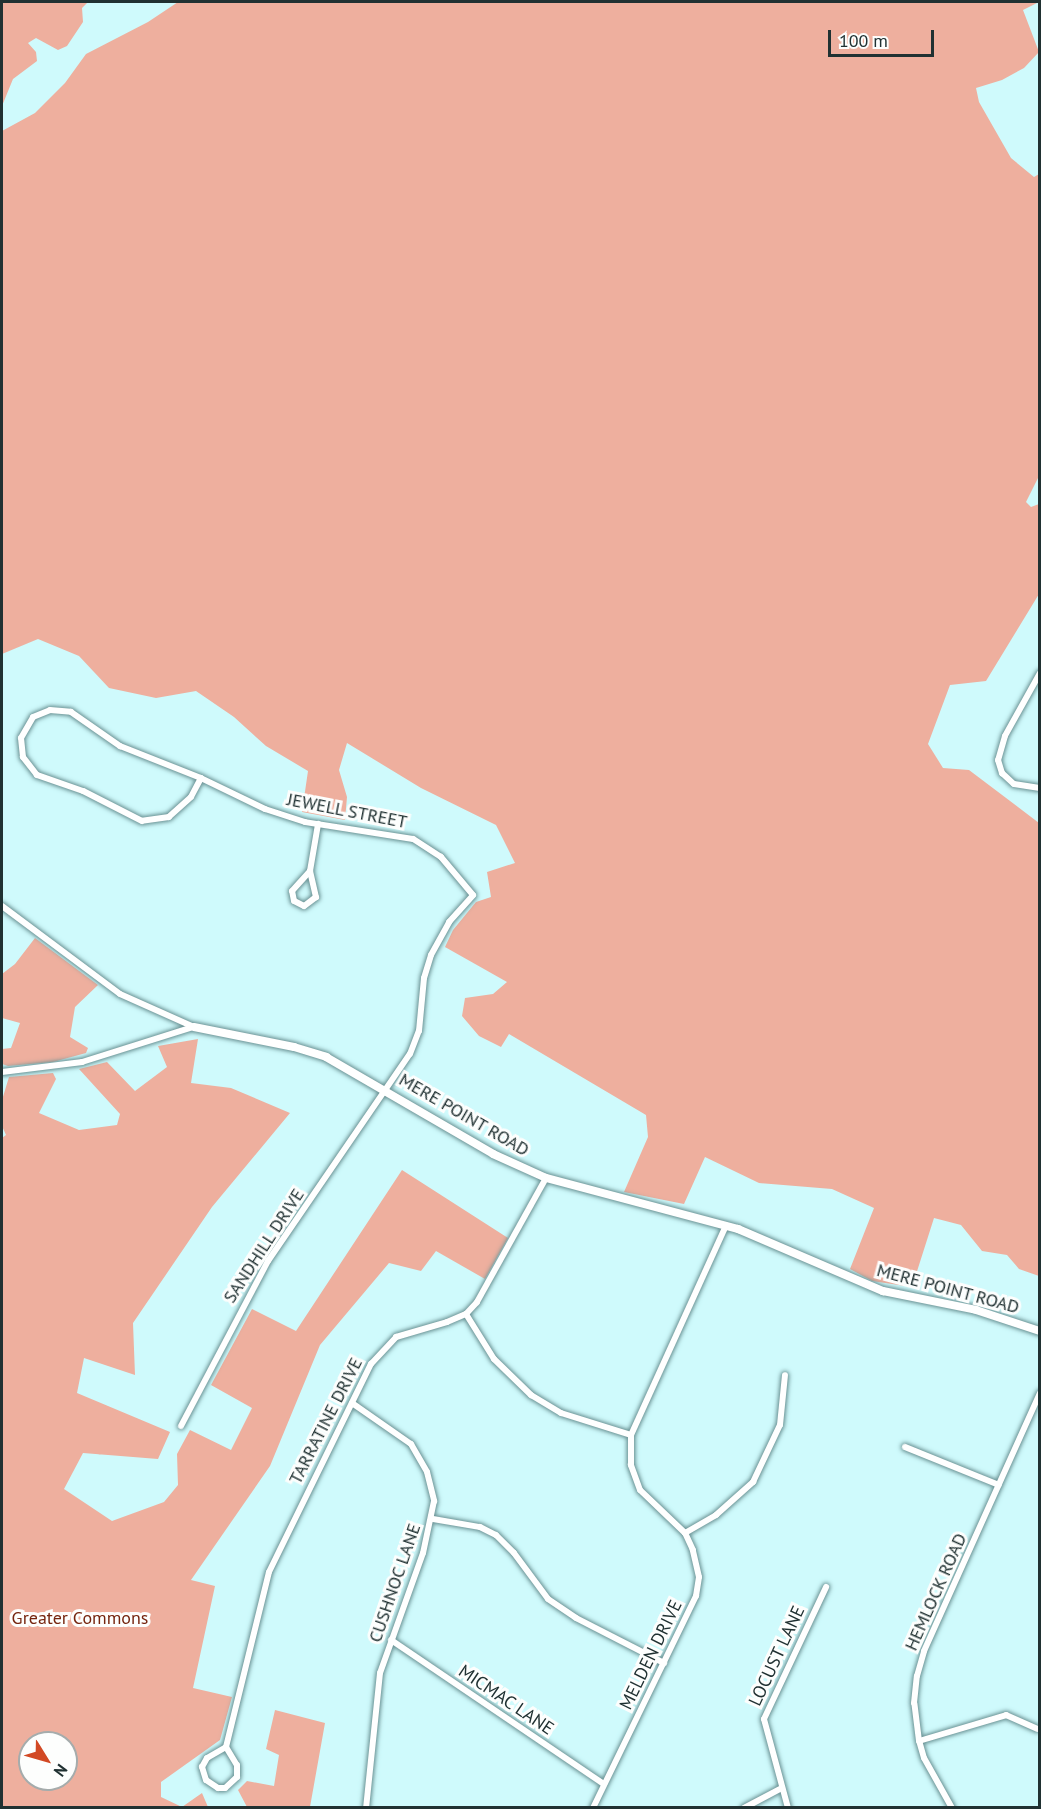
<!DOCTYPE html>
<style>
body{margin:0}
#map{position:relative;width:1041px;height:1809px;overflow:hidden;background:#cffafc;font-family:"PT Sans",sans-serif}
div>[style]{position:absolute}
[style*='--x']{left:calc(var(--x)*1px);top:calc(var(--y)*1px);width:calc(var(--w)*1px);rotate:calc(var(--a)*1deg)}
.green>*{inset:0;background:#eeaf9e}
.roads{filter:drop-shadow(0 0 2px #6a9294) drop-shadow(0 0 2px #6a9294)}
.street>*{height:6px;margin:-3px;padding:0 3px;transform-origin:3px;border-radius:3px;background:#fff}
.secondary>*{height:8px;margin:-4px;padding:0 4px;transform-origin:4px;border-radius:4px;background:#fff}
span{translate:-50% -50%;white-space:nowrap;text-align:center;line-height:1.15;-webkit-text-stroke:6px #fdfefd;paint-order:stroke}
.street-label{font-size:18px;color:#203132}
.park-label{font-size:18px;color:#75250f}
.frame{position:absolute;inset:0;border:3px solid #203132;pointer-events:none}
.north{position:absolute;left:18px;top:1731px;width:60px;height:60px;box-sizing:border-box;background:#fdfefd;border:2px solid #a5acac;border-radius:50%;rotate:127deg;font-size:16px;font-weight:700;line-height:24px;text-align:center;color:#203132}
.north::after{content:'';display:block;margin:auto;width:21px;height:27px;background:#d24924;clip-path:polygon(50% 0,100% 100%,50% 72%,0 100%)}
.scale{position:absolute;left:828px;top:30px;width:106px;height:27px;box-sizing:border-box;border:3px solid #203132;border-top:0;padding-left:8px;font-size:18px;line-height:21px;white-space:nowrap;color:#203132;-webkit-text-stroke:4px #fdfefd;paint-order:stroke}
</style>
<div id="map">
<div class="green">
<div style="clip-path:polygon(2px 2px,88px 2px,82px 8px,83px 22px,67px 46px,58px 50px,36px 38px,28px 43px,36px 52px,37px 61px,13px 79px,2px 106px)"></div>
<div style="clip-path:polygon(178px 2px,1039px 2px,1023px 10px,1039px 52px,1024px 68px,1002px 80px,976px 88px,979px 102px,1011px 158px,1034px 177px,1039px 174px,1040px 474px,1026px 502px,1031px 507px,1039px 504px,1039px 594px,986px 681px,950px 685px,928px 744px,943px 768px,969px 770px,1039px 823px,1039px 1276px,1019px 1269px,1007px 1255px,982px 1251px,961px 1225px,934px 1218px,912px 1287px,872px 1281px,850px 1269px,874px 1208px,832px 1189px,759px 1183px,705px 1157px,684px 1204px,624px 1192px,648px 1137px,646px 1115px,509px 1034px,501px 1047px,479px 1036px,462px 1016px,465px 998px,493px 994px,507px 982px,445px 947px,453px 930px,476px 902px,491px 897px,487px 872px,515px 863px,496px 825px,421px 788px,347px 743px,339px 770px,347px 797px,345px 820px,302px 812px,308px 771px,266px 746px,234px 717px,196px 691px,156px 698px,109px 688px,79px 656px,38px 639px,2px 654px,2px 131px,35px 113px,65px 83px,86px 54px,148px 22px)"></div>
<div style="clip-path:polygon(35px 938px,98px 985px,75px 1007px,70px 1037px,88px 1048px,86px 1053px,53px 1062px,8px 1066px,2px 1064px,2px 1049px,11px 1048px,20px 1023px,2px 1018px,2px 974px,15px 964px)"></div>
<div style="clip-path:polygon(evenodd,198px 1039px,191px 1083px,231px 1088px,290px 1113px,212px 1207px,133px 1323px,135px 1375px,84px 1358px,77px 1393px,170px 1432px,158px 1459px,83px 1453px,64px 1489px,112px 1521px,164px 1502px,178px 1485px,177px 1454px,190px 1430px,231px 1450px,252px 1408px,211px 1385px,252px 1309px,296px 1331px,402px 1170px,508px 1238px,485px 1279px,436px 1251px,421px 1271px,389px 1263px,320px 1345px,270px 1466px,191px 1580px,215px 1586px,193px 1688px,232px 1697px,220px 1740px,161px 1782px,161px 1797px,182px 1807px,202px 1793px,208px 1807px,2px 1807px,2px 1138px,6px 1135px,2px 1126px,2px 1100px,9px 1077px,53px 1073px,56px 1079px,39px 1113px,79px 1130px,117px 1125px,120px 1114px,79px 1069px,107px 1062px,135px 1091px,167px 1067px,158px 1046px,198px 1039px,30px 1743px,66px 1743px,66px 1779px,30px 1779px,30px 1743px)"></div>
<div style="clip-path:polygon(275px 1710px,325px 1723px,310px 1807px,247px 1807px,238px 1790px,247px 1781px,274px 1786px,279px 1755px,266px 1749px)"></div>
</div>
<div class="roads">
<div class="street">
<div style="--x:1040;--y:673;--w:72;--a:119.1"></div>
<div style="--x:1005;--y:736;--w:25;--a:106"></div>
<div style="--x:998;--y:760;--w:14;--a:73"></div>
<div style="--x:1002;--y:773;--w:16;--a:43"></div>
<div style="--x:1014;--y:784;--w:26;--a:9"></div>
<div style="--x:50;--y:710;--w:21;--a:5"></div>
<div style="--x:71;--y:712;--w:60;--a:34.8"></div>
<div style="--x:120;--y:746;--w:87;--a:21.6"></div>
<div style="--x:201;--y:778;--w:21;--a:118"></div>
<div style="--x:191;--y:797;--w:30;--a:138"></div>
<div style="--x:169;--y:817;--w:27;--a:172"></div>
<div style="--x:142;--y:821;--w:66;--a:-153"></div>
<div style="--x:83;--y:791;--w:49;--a:-160.8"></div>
<div style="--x:37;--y:775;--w:23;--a:-128"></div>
<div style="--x:23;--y:757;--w:19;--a:-96"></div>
<div style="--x:21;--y:738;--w:24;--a:-60"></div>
<div style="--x:33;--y:717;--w:18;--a:-22"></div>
<div style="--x:310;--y:871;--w:27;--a:77"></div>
<div style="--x:316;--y:897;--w:15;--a:143"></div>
<div style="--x:304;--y:906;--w:11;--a:-153"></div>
<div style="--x:294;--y:901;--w:10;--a:-101"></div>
<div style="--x:292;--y:891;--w:27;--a:-48"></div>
<div style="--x:310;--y:871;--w:48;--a:-80.3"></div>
<div style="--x:2;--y:906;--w:147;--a:36.7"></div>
<div style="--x:120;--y:994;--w:81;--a:24"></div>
<div style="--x:2;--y:1072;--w:81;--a:-7.1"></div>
<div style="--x:82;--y:1062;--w:116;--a:-17.5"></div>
<div style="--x:466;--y:1314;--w:53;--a:58.1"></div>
<div style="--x:494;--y:1359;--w:52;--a:44.2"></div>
<div style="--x:531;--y:1395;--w:35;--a:31"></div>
<div style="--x:561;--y:1413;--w:73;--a:17.4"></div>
<div style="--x:352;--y:1403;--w:72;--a:34.8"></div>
<div style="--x:411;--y:1444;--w:32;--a:60"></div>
<div style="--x:427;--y:1472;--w:30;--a:76"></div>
<div style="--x:434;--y:1501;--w:53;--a:101.9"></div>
<div style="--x:423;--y:1553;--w:127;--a:109.7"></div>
<div style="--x:380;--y:1673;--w:136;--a:95.9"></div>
<div style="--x:181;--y:1426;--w:187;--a:-62.2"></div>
<div style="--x:268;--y:1261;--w:251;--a:-55.6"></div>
<div style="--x:410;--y:1054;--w:25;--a:-69"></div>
<div style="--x:419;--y:1031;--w:53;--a:-84.6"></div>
<div style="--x:424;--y:978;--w:24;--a:-73"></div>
<div style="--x:431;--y:955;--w:38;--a:-61"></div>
<div style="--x:449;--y:922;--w:36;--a:-48"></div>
<div style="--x:473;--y:895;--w:50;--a:-130.1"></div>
<div style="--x:441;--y:857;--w:33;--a:-147"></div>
<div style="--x:413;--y:839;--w:109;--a:-171.1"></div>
<div style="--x:305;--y:822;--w:42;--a:-162"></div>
<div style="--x:265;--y:809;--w:71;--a:-154.2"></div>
<div style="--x:905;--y:1447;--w:101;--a:22"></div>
<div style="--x:433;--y:1519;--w:48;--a:9.7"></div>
<div style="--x:480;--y:1527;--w:18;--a:27"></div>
<div style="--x:496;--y:1535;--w:25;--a:45"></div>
<div style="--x:514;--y:1553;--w:57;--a:53.5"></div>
<div style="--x:548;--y:1599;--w:34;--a:34"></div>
<div style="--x:576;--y:1618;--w:99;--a:27.1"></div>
<div style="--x:685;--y:1533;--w:36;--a:-30"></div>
<div style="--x:716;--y:1515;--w:50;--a:-41.7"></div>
<div style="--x:753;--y:1482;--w:63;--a:-64.7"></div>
<div style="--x:780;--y:1425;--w:50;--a:-84.3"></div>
<div style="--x:391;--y:1640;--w:257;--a:34.1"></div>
<div style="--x:919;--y:1741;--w:91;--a:-16.6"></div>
<div style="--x:1006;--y:1715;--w:34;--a:24"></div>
<div style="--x:226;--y:1747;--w:180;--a:-76.2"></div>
<div style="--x:269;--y:1572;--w:232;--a:-63.9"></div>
<div style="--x:371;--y:1364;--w:37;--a:-47"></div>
<div style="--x:396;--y:1337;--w:53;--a:-16.4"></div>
<div style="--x:447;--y:1322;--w:21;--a:-23"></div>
<div style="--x:466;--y:1314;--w:16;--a:-47"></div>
<div style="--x:477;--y:1302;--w:142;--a:-60.9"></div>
<div style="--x:226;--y:1747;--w:21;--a:59"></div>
<div style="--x:237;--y:1765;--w:12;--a:90"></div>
<div style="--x:237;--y:1777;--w:16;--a:137"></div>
<div style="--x:225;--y:1788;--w:7;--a:180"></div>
<div style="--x:218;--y:1788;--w:14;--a:-146"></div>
<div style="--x:206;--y:1780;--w:14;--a:-107"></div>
<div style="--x:202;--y:1767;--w:10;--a:-61"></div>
<div style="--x:207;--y:1758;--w:22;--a:-30"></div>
<div style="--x:593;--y:1808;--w:236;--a:-64.1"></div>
<div style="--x:696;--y:1596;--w:19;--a:-81"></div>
<div style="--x:699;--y:1577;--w:28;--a:-103"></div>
<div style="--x:693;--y:1550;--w:19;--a:-115"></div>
<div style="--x:685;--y:1533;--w:62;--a:-136.3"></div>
<div style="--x:640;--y:1490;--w:27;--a:-110"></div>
<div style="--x:631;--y:1465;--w:30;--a:-90"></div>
<div style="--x:631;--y:1435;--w:230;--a:-65.6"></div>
<div style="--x:744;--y:1808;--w:43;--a:-27.8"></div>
<div style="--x:788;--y:1808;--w:92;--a:-105.1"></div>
<div style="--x:764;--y:1719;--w:146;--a:-64.8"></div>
<div style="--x:952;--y:1808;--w:57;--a:-119.2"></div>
<div style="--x:924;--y:1758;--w:18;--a:-106"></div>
<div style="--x:919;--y:1741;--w:38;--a:-97"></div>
<div style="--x:914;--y:1703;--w:27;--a:-84"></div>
<div style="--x:917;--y:1676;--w:26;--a:-74"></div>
<div style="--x:924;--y:1651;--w:283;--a:-65.8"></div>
</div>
<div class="secondary">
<div style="--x:194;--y:1027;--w:102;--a:11.3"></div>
<div style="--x:294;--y:1047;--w:34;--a:17"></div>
<div style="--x:326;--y:1057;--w:193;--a:30.1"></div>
<div style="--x:493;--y:1154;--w:58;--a:24.4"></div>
<div style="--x:546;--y:1178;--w:199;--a:14.9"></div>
<div style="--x:738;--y:1229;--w:158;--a:23.2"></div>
<div style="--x:883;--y:1291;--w:95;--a:11.5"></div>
<div style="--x:976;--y:1310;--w:67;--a:18.2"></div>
</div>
</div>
<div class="street-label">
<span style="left:347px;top:811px;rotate:11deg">JEWELL STREET</span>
<span style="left:464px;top:1115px;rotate:30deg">MERE POINT ROAD</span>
<span style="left:264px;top:1246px;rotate:-57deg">SANDHILL DRIVE</span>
<span style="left:948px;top:1289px;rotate:15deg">MERE POINT ROAD</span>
<span style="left:326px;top:1421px;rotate:-63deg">TARRATINE DRIVE</span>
<span style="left:395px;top:1583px;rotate:-71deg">CUSHNOC LANE</span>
<span style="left:936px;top:1592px;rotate:-66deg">HEMLOCK ROAD</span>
<span style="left:651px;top:1655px;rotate:-64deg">MELDEN DRIVE</span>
<span style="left:777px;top:1656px;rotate:-65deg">LOCUST LANE</span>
<span style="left:506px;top:1700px;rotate:34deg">MICMAC LANE</span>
</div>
<div class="park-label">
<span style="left:80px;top:1618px">Greater Commons</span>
</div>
<div class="frame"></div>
<div class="north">N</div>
<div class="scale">100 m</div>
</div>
